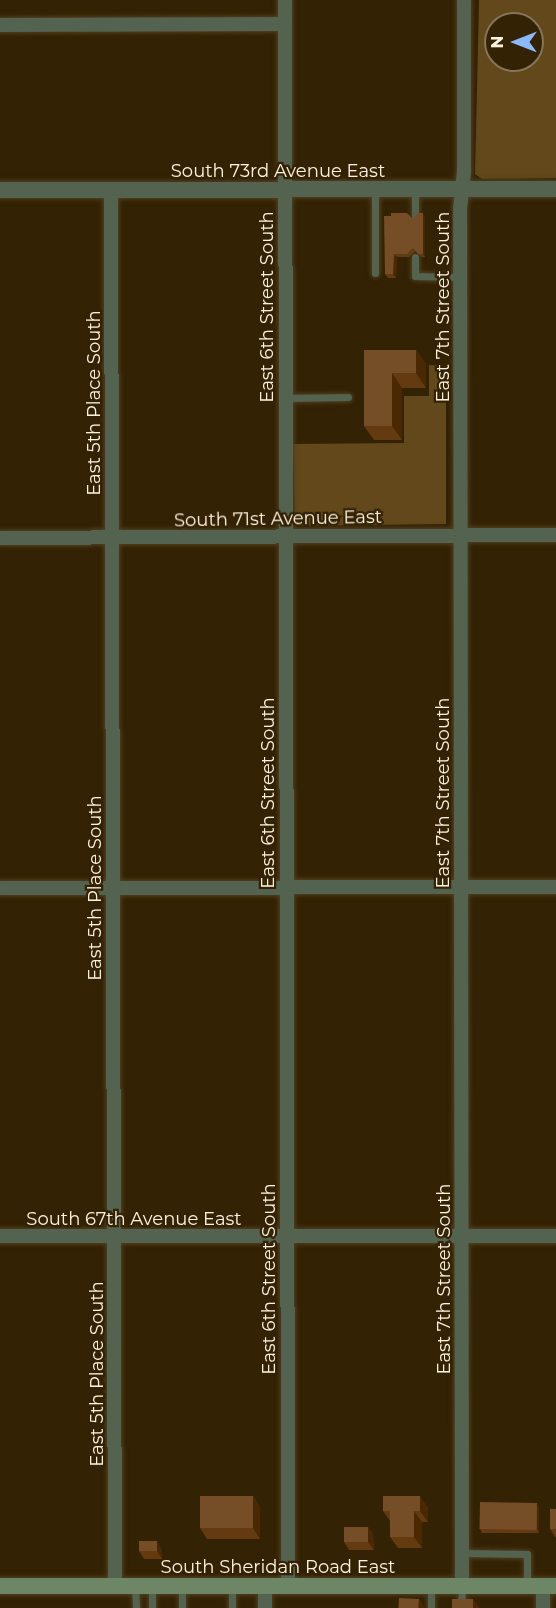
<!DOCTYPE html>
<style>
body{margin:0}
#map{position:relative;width:556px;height:1608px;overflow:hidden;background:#332203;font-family:Montserrat,sans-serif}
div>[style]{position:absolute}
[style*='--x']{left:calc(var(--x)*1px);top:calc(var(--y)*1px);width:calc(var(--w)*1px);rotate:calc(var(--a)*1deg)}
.green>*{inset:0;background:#62481b}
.roads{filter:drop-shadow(0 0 2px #4f3f22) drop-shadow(0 0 2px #4f3f22)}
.service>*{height:7px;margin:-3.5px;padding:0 3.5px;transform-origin:3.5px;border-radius:3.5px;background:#54634f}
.minor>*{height:14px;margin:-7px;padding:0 7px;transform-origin:7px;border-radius:7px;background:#54634f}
.tertiary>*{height:16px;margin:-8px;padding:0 8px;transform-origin:8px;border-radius:8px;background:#54634f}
.secondary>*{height:16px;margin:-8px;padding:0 8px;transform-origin:8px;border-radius:8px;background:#6d8665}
.wall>*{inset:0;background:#643a10}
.shaded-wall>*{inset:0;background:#4a2801}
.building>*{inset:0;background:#754d26;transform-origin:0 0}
span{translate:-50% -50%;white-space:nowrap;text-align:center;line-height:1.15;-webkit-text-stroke:4.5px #332203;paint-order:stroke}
.street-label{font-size:18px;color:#fdf1e0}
.north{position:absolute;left:484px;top:12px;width:60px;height:60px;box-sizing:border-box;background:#332203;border:2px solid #84755b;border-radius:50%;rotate:270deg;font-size:16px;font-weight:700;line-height:24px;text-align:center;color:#fdf1e0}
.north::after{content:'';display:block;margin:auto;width:21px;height:27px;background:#8cb9fc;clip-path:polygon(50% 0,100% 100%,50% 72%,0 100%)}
</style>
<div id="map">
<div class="green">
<div style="clip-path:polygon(evenodd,479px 0,556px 0,556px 178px,482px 179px,475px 174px,479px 0,496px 24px,532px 24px,532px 60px,496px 60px,496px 24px)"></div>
<div style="clip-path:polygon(429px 365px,446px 366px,446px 524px,295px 526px,293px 444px,404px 443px,404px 396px,429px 396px)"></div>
</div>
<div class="roads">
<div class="service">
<div style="--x:375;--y:189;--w:84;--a:90"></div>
<div style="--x:415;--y:217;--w:28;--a:-90"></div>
<div style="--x:415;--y:257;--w:19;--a:90"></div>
<div style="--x:415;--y:276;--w:46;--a:1.2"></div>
<div style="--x:285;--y:398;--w:63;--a:-0.9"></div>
<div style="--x:463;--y:1553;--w:64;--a:0.9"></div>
<div style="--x:527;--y:1554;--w:33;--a:90"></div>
<div style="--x:135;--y:1587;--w:21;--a:87"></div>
<div style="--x:152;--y:1587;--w:21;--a:90"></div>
<div style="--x:431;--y:1587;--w:21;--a:90"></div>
<div style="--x:182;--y:1608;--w:22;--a:-90"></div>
<div style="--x:232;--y:1608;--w:21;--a:-90"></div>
<div style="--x:461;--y:1608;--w:21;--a:-87"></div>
</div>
<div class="minor">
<div style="--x:285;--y:0;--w:1586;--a:89.89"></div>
<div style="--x:0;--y:25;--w:285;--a:-0.2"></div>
<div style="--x:111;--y:191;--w:1395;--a:89.84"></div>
<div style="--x:0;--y:538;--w:556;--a:-0.31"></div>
<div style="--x:0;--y:888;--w:556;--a:-0.1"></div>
<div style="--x:0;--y:1236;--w:556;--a:0"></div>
<div style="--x:462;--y:1587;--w:1378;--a:-90.08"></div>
<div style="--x:460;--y:209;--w:38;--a:-84"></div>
<div style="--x:464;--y:171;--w:171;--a:-90"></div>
<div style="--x:543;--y:1587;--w:21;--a:90"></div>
<div style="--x:265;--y:1608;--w:22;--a:-90"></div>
</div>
<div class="tertiary">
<div style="--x:0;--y:190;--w:556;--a:-0.1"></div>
</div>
<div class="secondary">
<div style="--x:0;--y:1586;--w:556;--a:0"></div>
</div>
</div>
<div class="wall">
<div style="clip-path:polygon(391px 216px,413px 219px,425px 217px,425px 257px,421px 257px,416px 251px,409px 257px,397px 257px,396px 278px,388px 278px,385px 274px)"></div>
<div style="clip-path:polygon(364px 350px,416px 350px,426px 364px,426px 388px,402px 388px,402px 440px,374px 440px,364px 426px)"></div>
<div style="clip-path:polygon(253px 1496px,260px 1507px,260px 1539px,207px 1539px,200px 1528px)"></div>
<div style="clip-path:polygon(539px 1506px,539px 1533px,482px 1533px,480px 1529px)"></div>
<div style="clip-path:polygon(428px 1507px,428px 1522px,422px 1522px,422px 1548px,398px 1548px,390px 1537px,390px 1521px,383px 1511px)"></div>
<div style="clip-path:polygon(556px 1509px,556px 1538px,550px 1529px)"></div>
<div style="clip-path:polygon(368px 1527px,373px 1534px,374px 1550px,349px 1550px,344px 1542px)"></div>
<div style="clip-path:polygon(162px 1549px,162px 1559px,144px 1559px,139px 1551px)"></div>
</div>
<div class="shaded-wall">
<div style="clip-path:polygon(423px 213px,425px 217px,425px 257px,423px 254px)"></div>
<div style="clip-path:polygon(394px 254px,397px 257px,396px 278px,393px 274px)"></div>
<div style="clip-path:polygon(416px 350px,426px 364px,426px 388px,416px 373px)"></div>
<div style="clip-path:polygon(392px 373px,402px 388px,402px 440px,392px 426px)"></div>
<div style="clip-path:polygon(253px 1496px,260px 1507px,260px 1539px,253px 1528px)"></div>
<div style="clip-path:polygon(420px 1496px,428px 1507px,428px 1522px,420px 1511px)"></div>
<div style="clip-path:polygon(537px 1503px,539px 1506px,539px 1533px,537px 1529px)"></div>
<div style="clip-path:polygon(414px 1511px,422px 1522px,422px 1548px,414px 1537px)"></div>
<div style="clip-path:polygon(368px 1527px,373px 1534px,374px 1550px,368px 1542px)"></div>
<div style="clip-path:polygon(157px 1541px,162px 1549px,162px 1559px,157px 1551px)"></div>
<div style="clip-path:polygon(419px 1599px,425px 1608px,419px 1608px)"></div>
<div style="clip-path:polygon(473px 1599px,480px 1608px,473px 1608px)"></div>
</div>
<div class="building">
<div style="clip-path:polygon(391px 213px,407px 213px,413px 219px,418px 213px,423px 213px,423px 254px,418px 254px,413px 248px,407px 254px,394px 254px,393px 274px,385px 274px,384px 216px,391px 216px)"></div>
<div style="clip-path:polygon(364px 350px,416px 350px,416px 373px,392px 373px,392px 426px,364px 426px)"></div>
<div style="left:200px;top:1496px;width:53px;height:32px"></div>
<div style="clip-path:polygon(383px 1496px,420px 1496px,420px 1511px,414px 1511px,414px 1537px,390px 1537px,390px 1511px,383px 1511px)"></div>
<div style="left:480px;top:1502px;width:57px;height:27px;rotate:1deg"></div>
<div style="left:550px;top:1509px;width:6px;height:20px"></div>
<div style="left:344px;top:1527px;width:24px;height:15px"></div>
<div style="left:139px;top:1541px;width:18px;height:10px"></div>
<div style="left:399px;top:1598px;width:20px;height:10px;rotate:3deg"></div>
<div style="left:452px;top:1599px;width:21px;height:9px"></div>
</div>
<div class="street-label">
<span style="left:278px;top:171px">South 73rd Avenue East</span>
<span style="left:267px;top:307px;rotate:-90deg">East 6th Street South</span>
<span style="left:443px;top:307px;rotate:-90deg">East 7th Street South</span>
<span style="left:94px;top:403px;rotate:-90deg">East 5th Place South</span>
<span style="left:278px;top:519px;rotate:-1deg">South 71st Avenue East</span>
<span style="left:268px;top:793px;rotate:-90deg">East 6th Street South</span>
<span style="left:443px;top:793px;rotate:-90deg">East 7th Street South</span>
<span style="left:95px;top:888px;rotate:-90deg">East 5th Place South</span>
<span style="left:134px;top:1219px">South 67th Avenue East</span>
<span style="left:269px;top:1279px;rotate:-90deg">East 6th Street South</span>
<span style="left:444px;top:1279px;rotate:-90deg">East 7th Street South</span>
<span style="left:97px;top:1374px;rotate:-90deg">East 5th Place South</span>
<span style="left:278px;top:1567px">South Sheridan Road East</span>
</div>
<div class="north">N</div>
</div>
